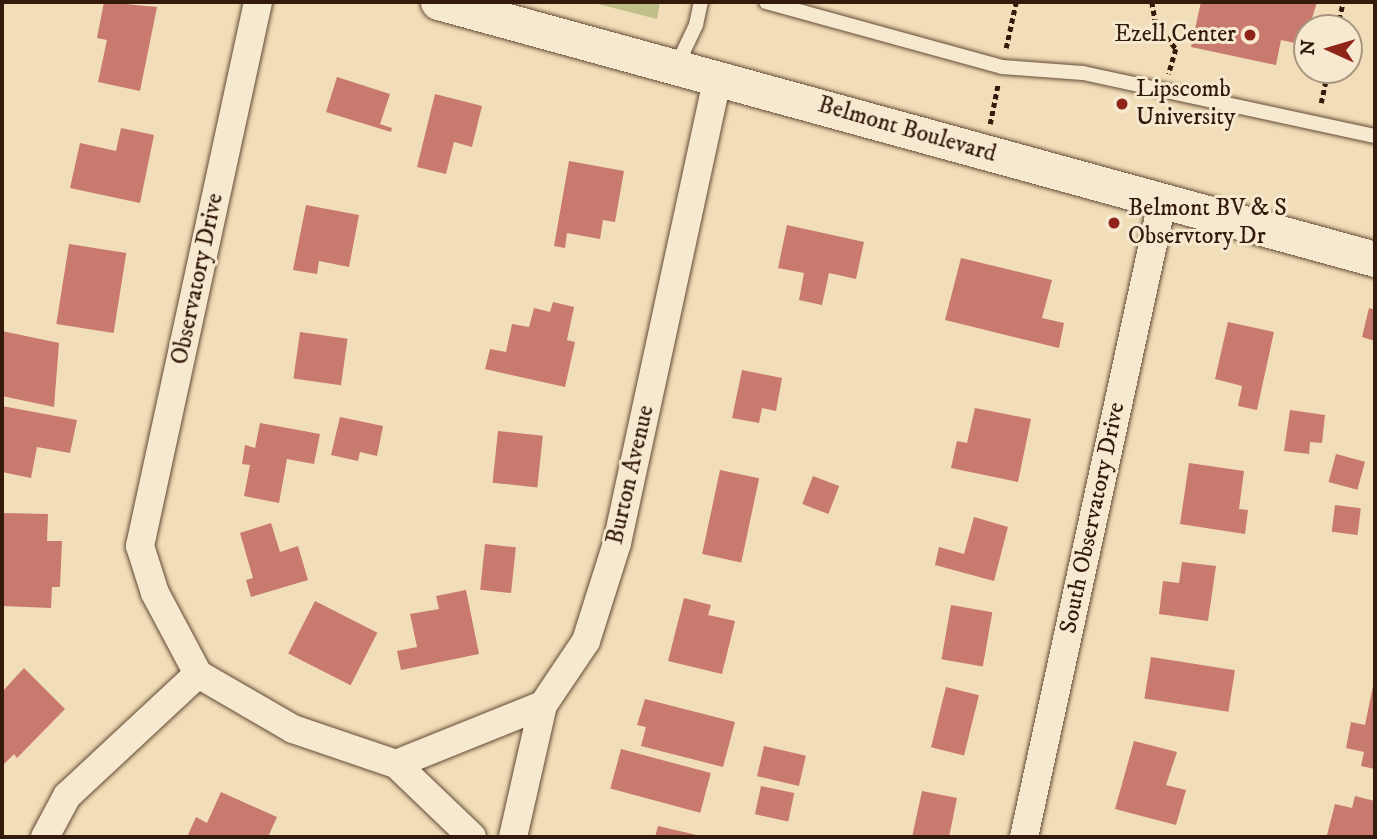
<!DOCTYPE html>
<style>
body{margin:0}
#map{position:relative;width:1377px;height:839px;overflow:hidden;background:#f1ddb7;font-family:"IM FELL DW Pica",serif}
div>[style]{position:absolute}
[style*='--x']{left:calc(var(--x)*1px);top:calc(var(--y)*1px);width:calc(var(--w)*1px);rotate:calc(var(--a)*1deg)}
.green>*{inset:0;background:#c1bf89}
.building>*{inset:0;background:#c87a6e;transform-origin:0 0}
.path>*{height:4.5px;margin-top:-2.25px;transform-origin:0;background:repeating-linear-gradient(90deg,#341a0b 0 5px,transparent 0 8.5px)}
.roads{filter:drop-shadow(0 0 2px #634b36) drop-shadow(0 0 2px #634b36)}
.service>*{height:14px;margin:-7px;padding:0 7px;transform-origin:7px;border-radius:7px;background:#f6e9d0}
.minor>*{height:28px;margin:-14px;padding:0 14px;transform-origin:14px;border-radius:14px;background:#f6e9d0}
.tertiary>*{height:35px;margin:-17.5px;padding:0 17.5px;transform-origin:17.5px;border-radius:17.5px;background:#f6e9d0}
.dots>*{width:19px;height:19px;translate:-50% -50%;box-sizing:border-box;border:4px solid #f6e9d0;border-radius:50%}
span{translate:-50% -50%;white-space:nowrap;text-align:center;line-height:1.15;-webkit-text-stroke:6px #f6e9d0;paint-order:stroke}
.poi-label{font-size:24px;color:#341a0b}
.right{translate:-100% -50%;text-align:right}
.left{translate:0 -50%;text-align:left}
.street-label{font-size:24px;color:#341a0b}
.frame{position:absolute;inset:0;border:4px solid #341a0b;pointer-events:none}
.north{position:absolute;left:1293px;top:14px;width:70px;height:70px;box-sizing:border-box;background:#f6e9d0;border:2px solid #a89681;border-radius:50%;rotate:274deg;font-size:19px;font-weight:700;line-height:28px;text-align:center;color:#341a0b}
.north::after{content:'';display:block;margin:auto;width:24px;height:32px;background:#8f2418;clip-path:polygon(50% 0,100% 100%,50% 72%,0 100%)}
</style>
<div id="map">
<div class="green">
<div style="clip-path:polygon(590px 2px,660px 2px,657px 19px)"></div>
</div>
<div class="building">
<div style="clip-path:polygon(104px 2px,157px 7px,140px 91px,98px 82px,107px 40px,97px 38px)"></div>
<div style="clip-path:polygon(1201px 2px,1317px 2px,1304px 45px,1281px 40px,1276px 65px,1191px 47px)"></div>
<div style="clip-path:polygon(337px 77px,390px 94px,380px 124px,392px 128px,391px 132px,326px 112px)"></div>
<div style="clip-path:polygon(435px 94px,482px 106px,472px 147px,454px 142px,446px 174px,417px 167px)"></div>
<div style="clip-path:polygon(121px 128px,154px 135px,140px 203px,70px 188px,80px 143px,116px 151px)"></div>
<div style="clip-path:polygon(569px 161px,624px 171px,615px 222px,603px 220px,600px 239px,567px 233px,565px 248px,554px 246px)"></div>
<div style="clip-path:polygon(306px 205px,359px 215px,349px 267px,319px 261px,317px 274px,293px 270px)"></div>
<div style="clip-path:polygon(787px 225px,864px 242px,856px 279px,829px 273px,822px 305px,799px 300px,804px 273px,778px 268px)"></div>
<div style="left:69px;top:244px;width:58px;height:81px;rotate:9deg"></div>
<div style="clip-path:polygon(961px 258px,1052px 280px,1042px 318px,1064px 323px,1059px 348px,945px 320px)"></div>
<div style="clip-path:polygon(553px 302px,574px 307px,567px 340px,575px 342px,565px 387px,485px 369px,490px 349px,506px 352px,512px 324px,529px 327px,534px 308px,550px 312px)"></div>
<div style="clip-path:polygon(1369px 308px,1375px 310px,1375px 341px,1362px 337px)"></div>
<div style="clip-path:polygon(1228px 322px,1274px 332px,1257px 410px,1238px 406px,1242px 386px,1215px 379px)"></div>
<div style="clip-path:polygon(2px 331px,59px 343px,54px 407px,2px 396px)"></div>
<div style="left:300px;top:332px;width:48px;height:47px;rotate:8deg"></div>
<div style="clip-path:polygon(742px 370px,782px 378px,776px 411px,762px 408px,759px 423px,732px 418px)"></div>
<div style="clip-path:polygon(2px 406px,77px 420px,70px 453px,37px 447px,31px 478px,2px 472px)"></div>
<div style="clip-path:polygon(975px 408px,1031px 419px,1018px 482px,951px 468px,957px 441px,967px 443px)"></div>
<div style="clip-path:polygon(1290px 410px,1325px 415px,1322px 443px,1310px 442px,1309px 454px,1284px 451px)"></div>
<div style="clip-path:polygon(340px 417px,383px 426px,377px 456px,360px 452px,358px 461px,331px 455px)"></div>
<div style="clip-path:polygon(260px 423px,320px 434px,314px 464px,287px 459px,279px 503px,244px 496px,250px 465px,242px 464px,245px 445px,255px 448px)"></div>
<div style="left:498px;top:431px;width:45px;height:52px;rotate:6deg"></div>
<div style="left:1336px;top:454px;width:30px;height:29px;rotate:15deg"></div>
<div style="clip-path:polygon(1189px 463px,1244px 471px,1239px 509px,1248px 510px,1245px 534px,1180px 524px)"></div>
<div style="left:720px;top:470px;width:40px;height:86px;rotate:12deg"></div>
<div style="left:813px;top:476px;width:28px;height:30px;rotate:21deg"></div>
<div style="left:1335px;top:505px;width:26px;height:27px;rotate:7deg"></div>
<div style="clip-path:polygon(2px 513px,48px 514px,47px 541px,62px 541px,60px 587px,52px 587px,51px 608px,2px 606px)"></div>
<div style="clip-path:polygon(974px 517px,1008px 527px,994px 581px,935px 565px,939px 547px,964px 554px)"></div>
<div style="clip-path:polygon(271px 523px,280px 552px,298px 546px,308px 580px,251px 597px,246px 580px,253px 578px,240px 533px)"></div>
<div style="left:485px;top:544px;width:31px;height:46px;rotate:6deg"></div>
<div style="clip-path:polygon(1182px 562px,1216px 566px,1208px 621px,1159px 614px,1163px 581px,1179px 583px)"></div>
<div style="clip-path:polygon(466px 590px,479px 654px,401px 670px,397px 651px,417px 647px,410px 614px,439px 609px,436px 596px)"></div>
<div style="clip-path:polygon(684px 598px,711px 605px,708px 615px,735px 621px,722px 674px,668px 661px)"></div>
<div style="left:315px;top:601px;width:70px;height:59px;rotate:27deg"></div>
<div style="left:951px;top:605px;width:42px;height:55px;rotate:10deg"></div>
<div style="left:1151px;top:657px;width:85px;height:42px;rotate:9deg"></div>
<div style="clip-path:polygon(24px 668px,65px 709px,17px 758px,14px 754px,2px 766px,2px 692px)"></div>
<div style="clip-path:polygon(1373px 686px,1375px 686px,1375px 769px,1361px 766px,1364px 752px,1346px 748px,1351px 722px,1365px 725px)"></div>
<div style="left:946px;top:687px;width:34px;height:62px;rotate:14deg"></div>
<div style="clip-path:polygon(645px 699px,735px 722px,723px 767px,641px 746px,646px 727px,637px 725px)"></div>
<div style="clip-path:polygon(1134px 741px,1177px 752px,1166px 785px,1186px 790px,1176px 825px,1115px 809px)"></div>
<div style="left:764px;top:746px;width:43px;height:31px;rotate:13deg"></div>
<div style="left:621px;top:749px;width:93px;height:41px;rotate:15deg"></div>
<div style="left:761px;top:786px;width:34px;height:29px;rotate:12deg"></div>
<div style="clip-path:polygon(922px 791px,957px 798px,949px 837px,912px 837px)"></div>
<div style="clip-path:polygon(221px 792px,277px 817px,268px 837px,187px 837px,196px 817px,207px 823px)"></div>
<div style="clip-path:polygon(1355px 796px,1375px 801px,1375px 837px,1327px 835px,1335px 804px,1352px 808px)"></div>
<div style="clip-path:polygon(658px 826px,701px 836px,701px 837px,655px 837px)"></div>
</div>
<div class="path">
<div style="--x:1152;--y:2;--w:22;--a:80"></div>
<div style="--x:1156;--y:24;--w:32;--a:51"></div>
<div style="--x:1176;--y:49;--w:26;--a:106"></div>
<div style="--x:1337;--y:28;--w:27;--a:-77"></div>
<div style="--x:1006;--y:48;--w:47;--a:-77.7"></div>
<div style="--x:1321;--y:103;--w:34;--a:-78"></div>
<div style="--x:990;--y:124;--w:41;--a:-78.7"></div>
</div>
<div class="roads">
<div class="service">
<div style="--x:766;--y:2;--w:245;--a:15.4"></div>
<div style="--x:1002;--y:67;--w:81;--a:4.2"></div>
<div style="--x:1083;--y:73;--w:299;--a:12.2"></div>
<div style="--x:676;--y:67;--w:47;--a:-64.5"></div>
<div style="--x:696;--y:25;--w:24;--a:-78"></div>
</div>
<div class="minor">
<div style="--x:258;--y:2;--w:557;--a:102.24"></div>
<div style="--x:140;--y:546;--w:49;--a:72.3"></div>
<div style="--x:155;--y:593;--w:92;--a:62"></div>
<div style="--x:198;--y:674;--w:110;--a:30.1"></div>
<div style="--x:293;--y:729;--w:109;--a:18.8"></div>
<div style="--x:396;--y:764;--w:105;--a:43.8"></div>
<div style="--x:396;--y:764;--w:158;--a:-21.9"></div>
<div style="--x:543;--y:705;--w:77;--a:-56.1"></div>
<div style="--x:586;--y:641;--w:103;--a:-72.4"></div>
<div style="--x:617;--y:543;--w:477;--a:-77.8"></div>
<div style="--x:45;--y:837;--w:47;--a:-61.8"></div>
<div style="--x:67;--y:796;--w:179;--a:-43"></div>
<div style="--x:513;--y:837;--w:135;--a:-77.2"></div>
<div style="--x:1024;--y:837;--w:654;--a:-77.73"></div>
</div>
<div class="tertiary">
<div style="--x:438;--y:2;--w:972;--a:15.34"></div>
</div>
</div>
<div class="dots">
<div style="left:1250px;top:35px;background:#8f2418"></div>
<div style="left:1122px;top:104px;background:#8f2418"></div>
<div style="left:1114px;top:223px;background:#8f2418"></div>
</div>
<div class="poi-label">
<span class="right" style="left:1236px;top:35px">Ezell Center</span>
<span class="left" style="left:1136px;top:104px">Lipscomb<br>University</span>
<span class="left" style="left:1128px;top:223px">Belmont BV &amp; S<br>Observtory Dr</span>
</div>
<div class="street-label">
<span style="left:907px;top:130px;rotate:16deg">Belmont Boulevard</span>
<span style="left:198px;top:279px;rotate:-78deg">Observatory Drive</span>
<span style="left:631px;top:475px;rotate:-77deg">Burton Avenue</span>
<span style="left:1093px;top:518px;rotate:-78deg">South Observatory Drive</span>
</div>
<div class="frame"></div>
<div class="north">N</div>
</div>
